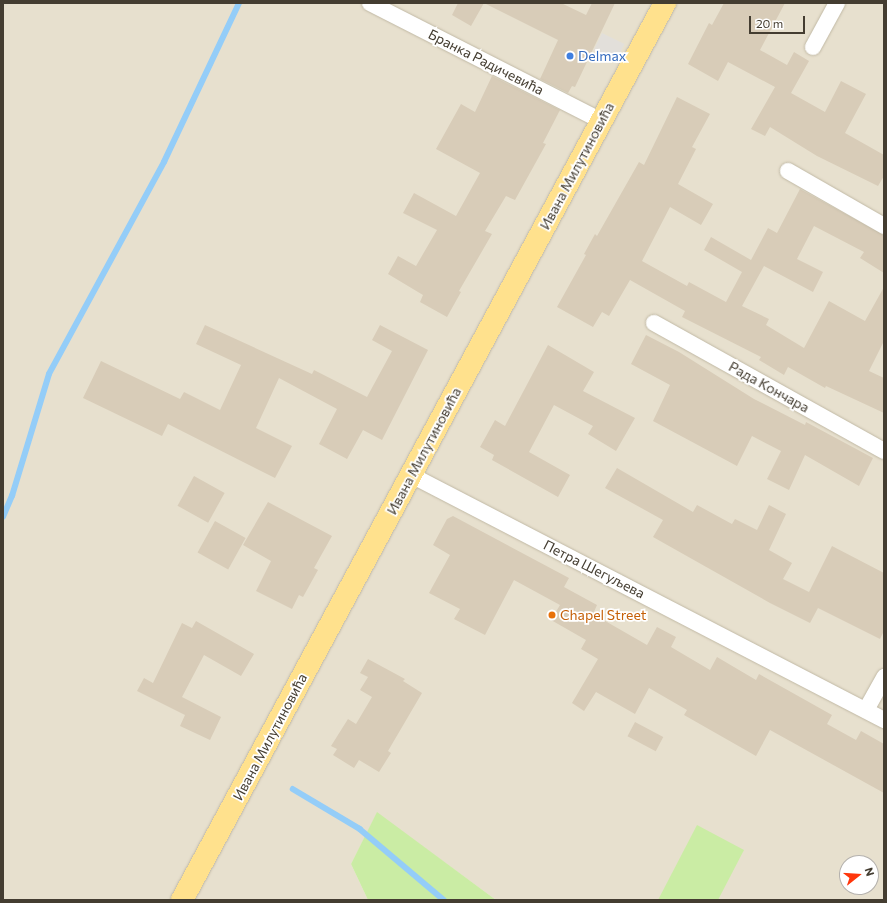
<!DOCTYPE html>
<meta charset="utf-8">
<style>
body{margin:0}
#map{position:relative;width:887px;height:903px;overflow:hidden;background:#f3eee1;font-family:Commissioner,sans-serif}
div>[style]{position:absolute}
[style*='--x']{left:calc(var(--x)*1px);top:calc(var(--y)*1px);width:calc(var(--w)*1px);rotate:calc(var(--a)*1deg)}
.residential>*{inset:0;background:#e7e0ce}
.green>*{inset:0;background:#caeca4}
.parking>*{inset:0;background:#e2dfda;transform-origin:0 0}
.stream>*{height:5.5px;margin:-2.75px;padding:0 2.75px;transform-origin:2.75px;border-radius:2.75px;background:#94cdf8}
.building>*{inset:0;background:#d8ccb8;transform-origin:0 0}
.roads{filter:drop-shadow(0 0 1px #c1b9a5) drop-shadow(0 0 1px #c1b9a5)}
.minor>*{height:16px;margin:-8px;padding:0 8px;transform-origin:8px;border-radius:8px;background:#fff}
.primary>*{height:22px;margin:-11px;padding:0 11px;transform-origin:11px;border-radius:11px;background:#ffe18d}
.dots>*{width:11px;height:11px;translate:-50% -50%;box-sizing:border-box;border:2px solid #fff;border-radius:50%}
span{translate:-50% -50%;white-space:nowrap;text-align:center;line-height:1.15;-webkit-text-stroke:3.5px #fff;paint-order:stroke}
.shop-label{font-size:14px;color:#366cbe}
.left{translate:0 -50%;text-align:left}
.street-label{font-size:14px;color:#443d31}
.food-label{font-size:14px;color:#c56008}
.frame{position:absolute;inset:0;border:4px solid #443d31;pointer-events:none}
.north{position:absolute;left:839px;top:855px;width:40px;height:40px;box-sizing:border-box;background:#fff;border:1px solid #b4b1ad;border-radius:50%;rotate:73deg;font-size:11px;font-weight:700;line-height:16px;text-align:center;color:#443d31}
.north::after{content:'';display:block;margin:auto;width:14px;height:18px;background:#ff360b;clip-path:polygon(50% 0,100% 100%,50% 72%,0 100%)}
.scale{position:absolute;left:749px;top:16px;width:56px;height:18px;box-sizing:border-box;border:2px solid #443d31;border-top:0;padding-left:5px;font-size:12px;line-height:14px;white-space:nowrap;color:#443d31;-webkit-text-stroke:3px #fff;paint-order:stroke}
</style>
<div id="map">
<div class="residential">
<div style="clip-path:polygon(evenodd,3px 3px,884px 3px,884px 900px,496px 900px,377px 813px,351px 864px,368px 900px,3px 900px,3px 3px,847px 863px,871px 863px,871px 887px,847px 887px,847px 863px)"></div>
</div>
<div class="green">
<div style="clip-path:polygon(377px 812px,496px 900px,368px 900px,351px 864px)"></div>
<div style="clip-path:polygon(697px 825px,744px 850px,718px 900px,658px 900px)"></div>
</div>
<div class="parking">
<div style="left:602px;top:33px;width:25px;height:20px;rotate:26deg"></div>
</div>
<div class="stream">
<div style="--x:3;--y:517;--w:23;--a:-67"></div>
<div style="--x:12;--y:496;--w:127;--a:-73.1"></div>
<div style="--x:49;--y:374;--w:241;--a:-61.5"></div>
<div style="--x:164;--y:162;--w:176;--a:-64.7"></div>
<div style="--x:293;--y:789;--w:78;--a:30.8"></div>
<div style="--x:360;--y:829;--w:110;--a:40.2"></div>
</div>
<div class="building">
<div style="clip-path:polygon(458px 3px,561px 3px,586px 15px,592px 3px,615px 3px,575px 87px,572px 86px,568px 93px,540px 79px,558px 40px,484px 3px,471px 26px,452px 15px)"></div>
<div style="clip-path:polygon(724px 3px,785px 3px,760px 50px,787px 65px,794px 52px,809px 61px,791px 93px,825px 112px,841px 81px,866px 94px,845px 133px,884px 155px,884px 176px,878px 186px,817px 156px,770px 127px,765px 136px,751px 129px,775px 87px,728px 62px,718px 81px,688px 64px,709px 23px,712px 25px)"></div>
<div style="clip-path:polygon(492px 76px,560px 110px,543px 143px,546px 144px,515px 200px,506px 196px,485px 231px,492px 234px,459px 291px,461px 292px,447px 317px,420px 302px,423px 295px,388px 274px,398px 256px,416px 266px,437px 230px,403px 213px,414px 193px,456px 216px,480px 173px,436px 149px,461px 104px,475px 112px)"></div>
<div style="clip-path:polygon(677px 97px,710px 114px,692px 147px,696px 149px,678px 184px,713px 204px,701px 225px,670px 207px,642px 261px,687px 286px,689px 282px,726px 302px,742px 272px,704px 250px,711px 237px,751px 260px,768px 228px,777px 233px,800px 189px,884px 235px,884px 273px,860px 258px,864px 252px,814px 226px,797px 259px,823px 272px,813px 292px,764px 266px,742px 306px,769px 319px,766px 325px,804px 348px,829px 301px,865px 321px,884px 287px,884px 341px,869px 371px,884px 378px,884px 413px,826px 386px,825px 388px,788px 367px,784px 375px,759px 360px,761px 357px,682px 317px,685px 311px,630px 280px,609px 316px,602px 312px,593px 327px,557px 307px,586px 255px,584px 254px,595px 234px,597px 236px,639px 162px,644px 165px)"></div>
<div style="clip-path:polygon(205px 325px,312px 374px,314px 370px,367px 397px,392px 351px,372px 340px,380px 325px,428px 350px,382px 440px,363px 430px,347px 459px,319px 444px,337px 409px,279px 378px,256px 428px,292px 446px,275px 478px,168px 424px,162px 436px,83px 398px,101px 361px,180px 399px,184px 392px,220px 410px,241px 365px,196px 344px)"></div>
<div style="clip-path:polygon(646px 335px,679px 352px,754px 399px,805px 425px,806px 422px,873px 458px,859px 486px,805px 455px,789px 490px,767px 479px,781px 451px,752px 436px,737px 466px,653px 421px,670px 385px,631px 364px)"></div>
<div style="clip-path:polygon(548px 345px,594px 372px,583px 391px,635px 418px,616px 451px,588px 434px,593px 426px,554px 405px,529px 452px,570px 475px,558px 497px,492px 460px,494px 455px,480px 447px,495px 420px,505px 426px)"></div>
<div style="clip-path:polygon(617px 468px,693px 512px,697px 505px,732px 524px,735px 519px,757px 530px,769px 505px,786px 514px,769px 550px,792px 563px,783px 579px,809px 592px,832px 546px,884px 573px,884px 631px,880px 639px,818px 608px,810px 623px,770px 603px,653px 537px,663px 520px,605px 488px)"></div>
<div style="left:194px;top:476px;width:35px;height:34px;rotate:29deg"></div>
<div style="clip-path:polygon(268px 502px,332px 536px,314px 568px,318px 570px,303px 597px,299px 595px,292px 609px,256px 591px,271px 561px,243px 545px)"></div>
<div style="clip-path:polygon(453px 516px,569px 578px,564px 587px,597px 605px,593px 614px,647px 645px,657px 627px,676px 637px,671px 647px,710px 670px,717px 657px,756px 680px,759px 674px,832px 715px,827px 724px,856px 740px,861px 731px,884px 744px,884px 793px,770px 730px,756px 756px,684px 715px,687px 710px,649px 688px,635px 714px,596px 692px,584px 711px,572px 703px,598px 659px,581px 649px,586px 640px,551px 620px,560px 605px,514px 580px,485px 635px,454px 619px,460px 609px,429px 593px,450px 555px,433px 545px,447px 519px)"></div>
<div style="left:215px;top:521px;width:35px;height:36px;rotate:29deg"></div>
<div style="clip-path:polygon(196px 621px,254px 654px,241px 676px,204px 655px,182px 697px,221px 717px,210px 740px,180px 726px,185px 715px,137px 691px,144px 678px,153px 683px,182px 623px,192px 628px)"></div>
<div style="clip-path:polygon(368px 659px,405px 679px,403px 681px,422px 693px,388px 751px,391px 753px,379px 772px,359px 760px,354px 768px,333px 755px,337px 749px,331px 746px,348px 719px,356px 724px,372px 697px,360px 690px,368px 677px,360px 673px)"></div>
<div style="left:635px;top:722px;width:32px;height:16px;rotate:28deg"></div>
</div>
<div class="roads">
<div class="minor">
<div style="--x:370;--y:3;--w:260;--a:27"></div>
<div style="--x:813;--y:47;--w:50;--a:-61.4"></div>
<div style="--x:788;--y:171;--w:111;--a:29.8"></div>
<div style="--x:654;--y:323;--w:263;--a:29.1"></div>
<div style="--x:411;--y:475;--w:533;--a:27.38"></div>
<div style="--x:866;--y:710;--w:38;--a:-61"></div>
</div>
<div class="primary">
<div style="--x:182;--y:900;--w:1019;--a:-61.7"></div>
</div>
</div>
<div class="dots">
<div style="left:570px;top:56px;background:#3f7fe0"></div>
<div style="left:552px;top:615px;background:#e8710a"></div>
</div>
<div class="shop-label">
<span class="left" style="left:578px;top:56px">Delmax</span>
</div>
<div class="street-label">
<span style="left:486px;top:62px;rotate:27deg">Бранка Радичевића</span>
<span style="left:577px;top:166px;rotate:-62deg">Ивана Милутиновића</span>
<span style="left:769px;top:387px;rotate:29deg">Рада Кончара</span>
<span style="left:424px;top:451px;rotate:-62deg">Ивана Милутиновића</span>
<span style="left:594px;top:569px;rotate:27deg">Петра Шегуљева</span>
<span style="left:270px;top:737px;rotate:-62deg">Ивана Милутиновића</span>
</div>
<div class="food-label">
<span class="left" style="left:560px;top:615px">Chapel Street</span>
</div>
<div class="frame"></div>
<div class="north">N</div>
<div class="scale">20 m</div>
</div>
